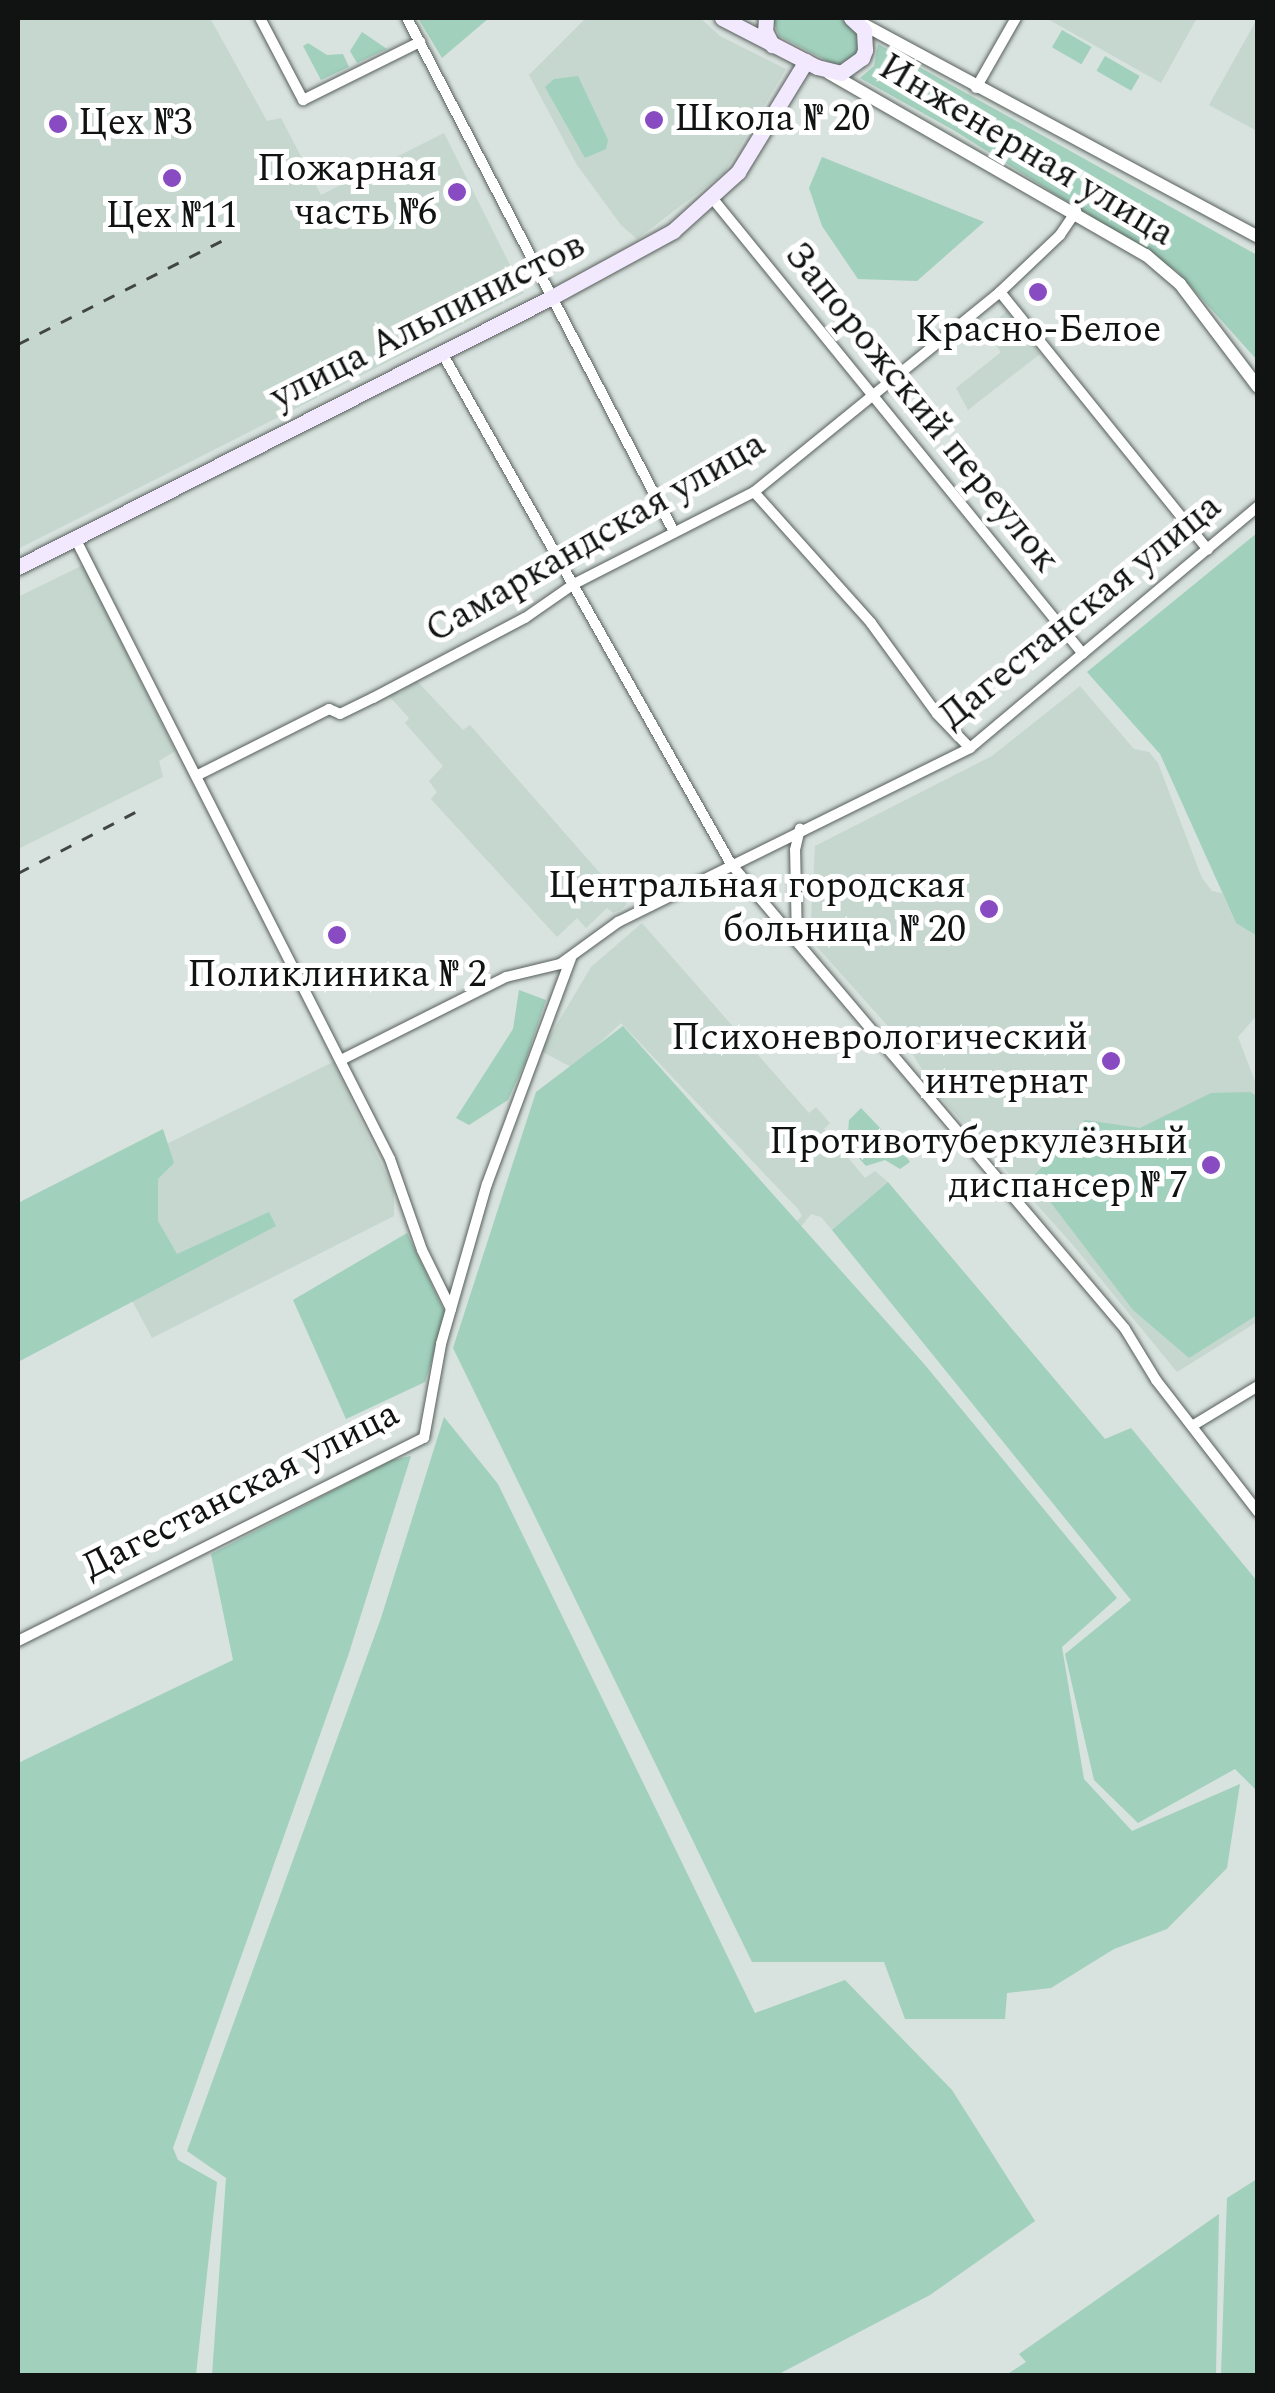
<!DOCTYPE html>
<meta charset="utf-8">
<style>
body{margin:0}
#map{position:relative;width:1275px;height:2393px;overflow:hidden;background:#d8e2de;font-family:Spectral,serif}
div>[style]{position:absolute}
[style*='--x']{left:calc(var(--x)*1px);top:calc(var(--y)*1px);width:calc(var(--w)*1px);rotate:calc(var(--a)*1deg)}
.built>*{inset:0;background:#c5d7cf}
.green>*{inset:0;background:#a1d0bd;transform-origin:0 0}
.roads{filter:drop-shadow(0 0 2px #575f5b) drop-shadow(0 0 2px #575f5b)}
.minor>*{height:10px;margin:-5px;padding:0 5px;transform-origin:5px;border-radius:5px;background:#fff}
.tertiary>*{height:12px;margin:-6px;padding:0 6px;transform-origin:6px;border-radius:6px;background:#fff}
.secondary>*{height:15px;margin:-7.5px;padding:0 7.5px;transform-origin:7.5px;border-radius:7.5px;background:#f3e9fe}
.rail>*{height:2.5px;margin-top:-1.25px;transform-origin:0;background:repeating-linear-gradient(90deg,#414544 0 12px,transparent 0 24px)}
.dots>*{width:28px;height:28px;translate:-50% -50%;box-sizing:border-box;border:5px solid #fff;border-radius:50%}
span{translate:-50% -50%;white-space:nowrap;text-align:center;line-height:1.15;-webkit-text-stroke:10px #fff;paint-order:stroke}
.poi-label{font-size:38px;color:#101312}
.left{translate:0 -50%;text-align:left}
.right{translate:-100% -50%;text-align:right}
.street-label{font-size:38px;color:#101312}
.frame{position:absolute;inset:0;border:20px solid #101312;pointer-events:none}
</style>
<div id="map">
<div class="built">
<div style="clip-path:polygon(18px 18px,210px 18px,267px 121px,281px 118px,321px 195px,444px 133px,524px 293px,18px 549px)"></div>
<div style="clip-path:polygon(586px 18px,700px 18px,720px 36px,786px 69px,724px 173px,637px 239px,621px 225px,577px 165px,529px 75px)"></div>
<div style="clip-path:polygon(1046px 18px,1197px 18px,1161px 83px)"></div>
<div style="clip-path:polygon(1257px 19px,1257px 131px,1209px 105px)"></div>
<div style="clip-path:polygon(1007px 311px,1040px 354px,968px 410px,956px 388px,1001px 352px,984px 330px)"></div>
<div style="clip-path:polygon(83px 565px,175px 751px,159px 761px,163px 777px,18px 849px,18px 597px)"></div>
<div style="clip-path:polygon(416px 680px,463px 730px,470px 725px,627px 904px,620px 910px,613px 913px,607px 908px,586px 928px,577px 918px,557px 937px,431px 799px,437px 792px,429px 781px,443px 766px,405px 723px,409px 718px,389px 696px,396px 689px,400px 693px)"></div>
<div style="clip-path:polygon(1080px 686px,1134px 749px,1149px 752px,1158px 763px,1202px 878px,1212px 891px,1222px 893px,1236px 923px,1257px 936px,1257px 1015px,1238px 1037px,1257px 1087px,1257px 1322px,1177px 1372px,1072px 1244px,935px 1091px,912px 1053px,810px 939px,815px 846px,992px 756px)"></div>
<div style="clip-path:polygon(642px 923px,809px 1113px,816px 1107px,830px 1123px,824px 1129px,865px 1178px,875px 1171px,888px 1182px,832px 1230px,821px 1217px,811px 1214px,800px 1228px,795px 1223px,802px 1216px,798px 1209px,621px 1023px,573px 1068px,541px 1051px,591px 967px)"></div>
<div style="clip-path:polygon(333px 1062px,394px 1191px,394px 1216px,152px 1338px,73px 1190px)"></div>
</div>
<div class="green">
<div style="clip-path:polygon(418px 18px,489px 18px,442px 58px)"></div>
<div style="clip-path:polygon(772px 18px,840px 18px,857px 26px,858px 54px,837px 66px,779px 36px)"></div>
<div style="left:1062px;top:30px;width:34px;height:20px;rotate:30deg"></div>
<div style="clip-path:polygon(362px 32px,387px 49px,357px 63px,350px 51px)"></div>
<div style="clip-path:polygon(308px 43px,327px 55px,343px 54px,349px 67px,321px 80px,303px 46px)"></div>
<div style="clip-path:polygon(878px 44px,1257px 255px,1257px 360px,1177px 271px,955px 131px,860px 78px,874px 66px)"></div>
<div style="left:1105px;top:56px;width:40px;height:17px;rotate:30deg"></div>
<div style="clip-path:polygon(578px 76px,608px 140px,606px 149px,585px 158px,545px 87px,554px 79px)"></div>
<div style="clip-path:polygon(822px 157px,984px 222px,917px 281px,858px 279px,822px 226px,809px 188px)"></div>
<div style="clip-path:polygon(1257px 533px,1257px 936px,1236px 923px,1160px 754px,1087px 672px)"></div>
<div style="clip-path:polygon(519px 990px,546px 1000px,525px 1062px,508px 1100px,469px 1125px,456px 1118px,513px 1029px)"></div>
<div style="clip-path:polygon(623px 1026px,925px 1365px,1117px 1598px,1062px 1647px,1084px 1779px,1132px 1831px,1240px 1784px,1227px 1868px,1167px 1929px,1114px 1949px,1051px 1988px,1007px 1993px,1005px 2019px,905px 2019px,884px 1962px,752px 1962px,453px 1348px,536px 1092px)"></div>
<div style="clip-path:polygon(1250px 1092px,1258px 1097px,1257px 1315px,1189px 1358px,1133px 1310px,1032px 1178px,1085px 1120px,1140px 1128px,1211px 1093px)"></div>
<div style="clip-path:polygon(861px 1108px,901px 1150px,910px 1162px,900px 1169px,885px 1160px,866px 1166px,847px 1145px,849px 1120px)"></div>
<div style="clip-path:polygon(163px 1129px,174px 1163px,158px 1179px,158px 1221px,177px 1254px,269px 1212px,276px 1226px,18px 1362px,18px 1203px)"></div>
<div style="clip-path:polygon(888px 1182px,1105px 1439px,1131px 1428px,1257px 1581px,1257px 1791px,1235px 1769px,1138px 1823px,1094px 1780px,1065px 1654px,1131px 1600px,832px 1230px)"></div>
<div style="clip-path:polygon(407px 1233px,446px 1315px,425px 1382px,346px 1419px,293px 1300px)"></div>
<div style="clip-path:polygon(444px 1417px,498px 1484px,755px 2013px,845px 1980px,952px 2090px,1035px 2221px,930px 2295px,777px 2375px,212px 2375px,226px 2178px,187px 2151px,381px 1618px)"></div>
<div style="clip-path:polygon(411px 1456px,348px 1656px,173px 2148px,178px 2160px,217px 2182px,196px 2375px,18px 2375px,18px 1763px,233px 1660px,211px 1554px,392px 1460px)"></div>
<div style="clip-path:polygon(1257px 2179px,1257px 2375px,1221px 2375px,1227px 2198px)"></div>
<div style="clip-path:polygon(1219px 2214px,1216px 2375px,1006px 2375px,1026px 2362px,1019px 2354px)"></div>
</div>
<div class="roads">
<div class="minor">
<div style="--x:260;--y:18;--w:93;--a:62.3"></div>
<div style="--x:303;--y:100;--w:131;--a:-26.4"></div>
<div style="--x:407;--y:18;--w:579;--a:62.55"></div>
<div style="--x:976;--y:88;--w:81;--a:-60.3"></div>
<div style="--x:713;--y:199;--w:586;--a:50.88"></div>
<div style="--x:1000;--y:292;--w:331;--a:51.1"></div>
<div style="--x:442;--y:353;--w:587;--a:60.51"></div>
<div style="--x:731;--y:864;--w:609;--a:49.72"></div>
<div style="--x:1125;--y:1329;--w:60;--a:58.7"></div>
<div style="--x:1156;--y:1380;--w:167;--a:52.3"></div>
<div style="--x:754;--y:492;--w:176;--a:48.2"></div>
<div style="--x:871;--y:623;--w:112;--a:54"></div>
<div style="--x:937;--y:714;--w:47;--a:45.9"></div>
<div style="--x:75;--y:538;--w:696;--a:63.1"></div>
<div style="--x:390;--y:1159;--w:96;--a:70.6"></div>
<div style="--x:422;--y:1250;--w:66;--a:63.8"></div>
<div style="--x:198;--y:775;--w:147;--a:-26.7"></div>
<div style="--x:329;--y:709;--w:12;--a:24"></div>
<div style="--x:340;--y:714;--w:37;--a:-26"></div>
<div style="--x:373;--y:698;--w:172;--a:-27.8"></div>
<div style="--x:525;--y:618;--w:60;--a:-34.8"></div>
<div style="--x:574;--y:584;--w:202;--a:-27.1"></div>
<div style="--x:754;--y:492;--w:317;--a:-39.1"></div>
<div style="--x:1000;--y:292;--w:83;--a:-43.5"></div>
<div style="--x:1060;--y:235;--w:29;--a:-56"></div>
<div style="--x:797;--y:942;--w:92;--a:-91.2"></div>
<div style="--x:795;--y:850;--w:22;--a:-77"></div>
<div style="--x:341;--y:1060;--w:185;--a:-26.7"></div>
<div style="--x:506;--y:977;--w:56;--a:-13.5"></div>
<div style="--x:560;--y:964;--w:72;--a:-35.9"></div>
<div style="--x:618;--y:922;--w:393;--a:-26.3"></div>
<div style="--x:970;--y:748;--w:376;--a:-40"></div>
<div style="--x:1192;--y:1426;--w:77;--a:-31.2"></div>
<div style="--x:18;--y:1641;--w:454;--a:-26.6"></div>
<div style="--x:424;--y:1438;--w:96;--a:-79.7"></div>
<div style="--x:441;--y:1344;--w:166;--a:-74"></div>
<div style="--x:487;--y:1184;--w:241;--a:-69.6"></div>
</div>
<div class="tertiary">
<div style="--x:859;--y:22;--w:453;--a:28.3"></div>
<div style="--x:829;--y:73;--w:366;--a:29.9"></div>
<div style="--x:1146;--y:255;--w:45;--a:40.5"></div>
<div style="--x:1180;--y:284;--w:129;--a:52.9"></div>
</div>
<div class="secondary">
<div style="--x:722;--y:18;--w:107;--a:27.3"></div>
<div style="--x:817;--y:67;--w:25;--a:14"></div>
<div style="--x:841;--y:73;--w:26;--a:-36"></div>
<div style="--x:862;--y:58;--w:9;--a:-69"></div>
<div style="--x:865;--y:50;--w:20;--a:-93"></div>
<div style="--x:864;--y:30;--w:18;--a:-137"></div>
<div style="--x:766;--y:18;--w:13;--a:94"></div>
<div style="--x:765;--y:31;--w:16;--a:63"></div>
<div style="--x:18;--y:567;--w:598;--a:-26.82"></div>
<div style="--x:552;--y:297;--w:138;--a:-28.6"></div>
<div style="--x:673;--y:231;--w:88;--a:-42.2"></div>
<div style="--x:738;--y:172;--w:130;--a:-58.5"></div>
</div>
</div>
<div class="rail">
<div style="--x:18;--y:344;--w:228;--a:-26.9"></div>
<div style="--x:18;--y:873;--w:141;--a:-27.5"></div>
</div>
<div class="dots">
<div style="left:654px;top:120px;background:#894bc1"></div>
<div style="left:58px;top:124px;background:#894bc1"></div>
<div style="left:172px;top:178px;background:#894bc1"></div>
<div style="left:457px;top:192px;background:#894bc1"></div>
<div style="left:1038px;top:292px;background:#894bc1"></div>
<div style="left:989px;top:909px;background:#894bc1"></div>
<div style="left:337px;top:935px;background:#894bc1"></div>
<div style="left:1111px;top:1061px;background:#894bc1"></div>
<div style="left:1211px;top:1165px;background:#894bc1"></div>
</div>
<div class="poi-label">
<span class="left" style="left:674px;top:120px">Школа № 20</span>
<span class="left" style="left:78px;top:124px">Цех №3</span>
<span class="right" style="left:437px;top:192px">Пожарная<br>часть №6</span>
<span style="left:172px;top:217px">Цех №11</span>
<span style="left:1038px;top:331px">Красно-Белое</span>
<span class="right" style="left:966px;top:909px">Центральная городская<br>больница № 20</span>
<span style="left:337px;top:976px">Поликлиника № 2</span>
<span class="right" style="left:1088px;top:1061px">Психоневрологический<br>интернат</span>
<span class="right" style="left:1188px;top:1165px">Противотуберкулёзный<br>диспансер № 7</span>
</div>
<div class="street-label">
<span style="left:1026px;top:151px;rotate:31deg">Инженерная улица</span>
<span style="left:428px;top:322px;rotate:-27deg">улица Альпинистов</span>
<span style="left:921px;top:408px;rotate:51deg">Запорожский переулок</span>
<span style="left:596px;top:538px;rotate:-30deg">Самаркандская улица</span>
<span style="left:1081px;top:612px;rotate:-39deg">Дагестанская улица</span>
<span style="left:241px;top:1491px;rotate:-27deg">Дагестанская улица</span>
</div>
<div class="frame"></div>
</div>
